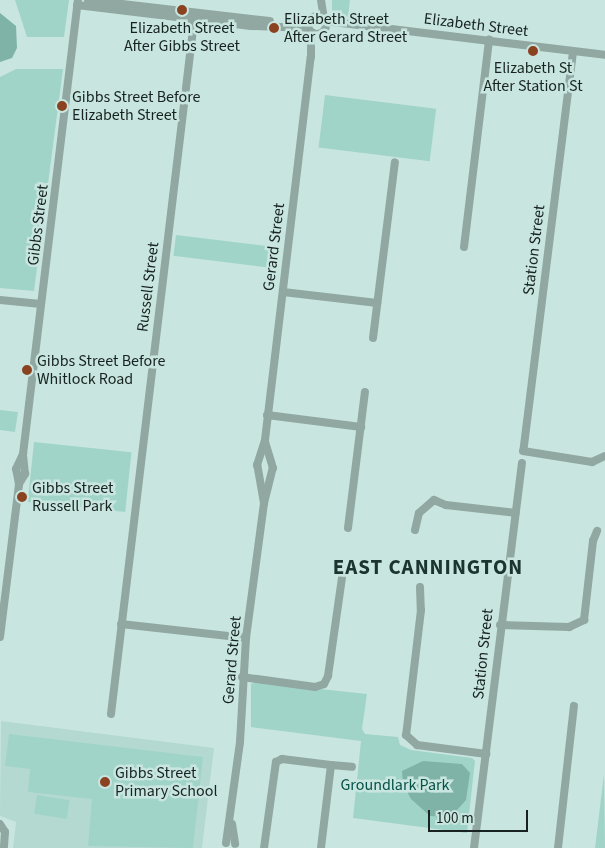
<!DOCTYPE html>
<style>
body{margin:0}
#map{position:relative;width:605px;height:848px;overflow:hidden;background:#c8e6df;font-family:"Source Sans 3",sans-serif}
div>[style]{position:absolute}
[style*='--x']{left:calc(var(--x)*1px);top:calc(var(--y)*1px);width:calc(var(--w)*1px);rotate:calc(var(--a)*1deg)}
.built>*{inset:0;background:#b4d9d1}
.green>*{inset:0;background:#a1d4c8;transform-origin:0 0}
.water>*{inset:0;background:#7fb3a8}
.minor>*{height:8px;margin:-4px;padding:0 4px;transform-origin:4px;border-radius:4px;background:#91a7a2}
.minor>.ring{margin:-4px;padding:0;box-sizing:content-box;background:none;border:8px solid #91a7a2;border-radius:50%}
.dots>*{width:14px;height:14px;translate:-50% -50%;box-sizing:border-box;border:2px solid #c8e6df;border-radius:50%}
span{translate:-50% -50%;white-space:nowrap;text-align:center;line-height:1.15;-webkit-text-stroke:5px #c8e6df;paint-order:stroke}
.poi-label{font-size:16px;color:#182321}
.left{translate:0 -50%;text-align:left}
.street-label{font-size:16px;color:#182321}
.park-label{font-size:16px;color:#045146}
.district-label{font-size:21px;color:#1c342f;font-weight:700;letter-spacing:1px}
.scale{position:absolute;left:428px;top:810px;width:100px;height:22px;box-sizing:border-box;border:2px solid #182321;border-top:0;padding-left:6px;font-size:15px;line-height:18px;white-space:nowrap;color:#182321;-webkit-text-stroke:4px #c8e6df;paint-order:stroke}
</style>
<div id="map">
<div class="built">
<div style="clip-path:polygon(1px 721px,214px 748px,202px 848px,13px 848px,16px 822px,0 816px)"></div>
</div>
<div class="green">
<div style="clip-path:polygon(15px 0,69px 0,64px 37px,27px 37px)"></div>
<div style="clip-path:polygon(332px 0,350px 0,348px 17px,332px 15px)"></div>
<div style="clip-path:polygon(16px 69px,63px 69px,34px 291px,0 288px,0 77px)"></div>
<div style="left:325px;top:95px;width:112px;height:53px;rotate:7deg"></div>
<div style="left:176px;top:235px;width:101px;height:21px;rotate:7deg"></div>
<div style="clip-path:polygon(0 410px,18px 412px,15px 432px,0 430px)"></div>
<div style="left:34px;top:442px;width:98px;height:60px;rotate:6deg"></div>
<div style="clip-path:polygon(255px 682px,367px 694px,362px 729px,365px 734px,398px 737px,400px 745px,411px 750px,472px 758px,475px 761px,467px 833px,353px 818px,361px 741px,251px 727px,251px 684px)"></div>
<div style="clip-path:polygon(9px 734px,203px 757px,193px 848px,88px 846px,92px 799px,28px 792px,30px 769px,5px 766px)"></div>
<div style="clip-path:polygon(604px 774px,605px 848px,595px 848px)"></div>
<div style="left:37px;top:795px;width:33px;height:19px;rotate:9deg"></div>
</div>
<div class="water">
<div style="clip-path:polygon(0 13px,16px 26px,17px 48px,12px 58px,0 62px)"></div>
<div style="clip-path:polygon(423px 761px,462px 764px,470px 773px,466px 800px,451px 817px,430px 816px,411px 799px,403px 784px,402px 771px)"></div>
</div>
<div class="minor">
<div style="--x:88;--y:0;--w:183;--a:6.6"></div>
<div style="--x:321;--y:0;--w:19;--a:81"></div>
<div style="--x:77;--y:5;--w:175;--a:6.9"></div>
<div style="--x:251;--y:26;--w:57;--a:2"></div>
<div class="ring" style="left:308px;top:16px;width:10px;height:10px"></div>
<div style="--x:289;--y:21;--w:22;--a:-5"></div>
<div style="--x:325;--y:21;--w:282;--a:6.9"></div>
<div style="--x:573;--y:52;--w:402;--a:97.1"></div>
<div style="--x:523;--y:451;--w:70;--a:9.1"></div>
<div style="--x:592;--y:462;--w:14;--a:-25"></div>
<div style="--x:464;--y:247;--w:209;--a:-83.1"></div>
<div style="--x:283;--y:292;--w:95;--a:6.7"></div>
<div style="--x:0;--y:300;--w:41;--a:5.6"></div>
<div style="--x:373;--y:338;--w:177;--a:-82.9"></div>
<div style="--x:267;--y:415;--w:95;--a:7.3"></div>
<div style="--x:19;--y:484;--w:15;--a:-101"></div>
<div style="--x:16;--y:469;--w:17;--a:-65"></div>
<div style="--x:264;--y:503;--w:39;--a:-100"></div>
<div style="--x:257;--y:465;--w:26;--a:-72"></div>
<div style="--x:265;--y:440;--w:386;--a:-83.2"></div>
<div style="--x:311;--y:57;--w:25;--a:-90"></div>
<div style="--x:348;--y:528;--w:137;--a:-82.9"></div>
<div style="--x:415;--y:530;--w:17;--a:-77"></div>
<div style="--x:419;--y:513;--w:20;--a:-41"></div>
<div style="--x:434;--y:500;--w:13;--a:23"></div>
<div style="--x:446;--y:505;--w:70;--a:6.5"></div>
<div style="--x:420;--y:587;--w:23;--a:88"></div>
<div style="--x:421;--y:610;--w:126;--a:96.8"></div>
<div style="--x:406;--y:735;--w:15;--a:42"></div>
<div style="--x:417;--y:745;--w:70;--a:7.4"></div>
<div style="--x:121;--y:624;--w:126;--a:6.4"></div>
<div style="--x:500;--y:625;--w:69;--a:1.7"></div>
<div style="--x:569;--y:627;--w:17;--a:-25"></div>
<div style="--x:584;--y:620;--w:80;--a:-83.5"></div>
<div style="--x:593;--y:541;--w:11;--a:-68"></div>
<div style="--x:0;--y:637;--w:154;--a:-82.9"></div>
<div style="--x:19;--y:484;--w:12;--a:-59"></div>
<div style="--x:25;--y:474;--w:20;--a:-96"></div>
<div style="--x:23;--y:454;--w:457;--a:-83.1"></div>
<div style="--x:242;--y:677;--w:74;--a:7.8"></div>
<div style="--x:315;--y:687;--w:9;--a:-18"></div>
<div style="--x:324;--y:684;--w:9;--a:-63"></div>
<div style="--x:328;--y:676;--w:99;--a:-81.9"></div>
<div style="--x:111;--y:714;--w:706;--a:-83.17"></div>
<div style="--x:331;--y:765;--w:21;--a:5"></div>
<div style="--x:0;--y:824;--w:9;--a:58"></div>
<div style="--x:5;--y:832;--w:16;--a:94"></div>
<div style="--x:232;--y:824;--w:20;--a:81"></div>
<div style="--x:226;--y:843;--w:102;--a:-82.1"></div>
<div style="--x:240;--y:742;--w:104;--a:-86.7"></div>
<div style="--x:246;--y:638;--w:136;--a:-82.4"></div>
<div style="--x:264;--y:503;--w:36;--a:-76"></div>
<div style="--x:273;--y:468;--w:27;--a:-107"></div>
<div style="--x:264;--y:848;--w:87;--a:-82.1"></div>
<div style="--x:276;--y:762;--w:7;--a:-27"></div>
<div style="--x:282;--y:759;--w:49;--a:7"></div>
<div style="--x:331;--y:765;--w:84;--a:96.9"></div>
<div style="--x:474;--y:848;--w:388;--a:-82.9"></div>
<div style="--x:558;--y:848;--w:143;--a:-83.6"></div>
</div>
<div class="dots">
<div style="left:182px;top:10px;background:#8a4220"></div>
<div style="left:274px;top:28px;background:#8a4220"></div>
<div style="left:533px;top:51px;background:#8a4220"></div>
<div style="left:62px;top:106px;background:#8a4220"></div>
<div style="left:27px;top:370px;background:#8a4220"></div>
<div style="left:22px;top:497px;background:#8a4220"></div>
<div style="left:105px;top:782px;background:#8a4220"></div>
</div>
<div class="poi-label">
<span class="left" style="left:284px;top:28px">Elizabeth Street<br>After Gerard Street</span>
<span style="left:182px;top:37px">Elizabeth Street<br>After Gibbs Street</span>
<span style="left:533px;top:77px">Elizabeth St<br>After Station St</span>
<span class="left" style="left:72px;top:106px">Gibbs Street Before<br>Elizabeth Street</span>
<span class="left" style="left:37px;top:370px">Gibbs Street Before<br>Whitlock Road</span>
<span class="left" style="left:32px;top:497px">Gibbs Street<br>Russell Park</span>
<span class="left" style="left:115px;top:782px">Gibbs Street<br>Primary School</span>
</div>
<div class="street-label">
<span style="left:476px;top:25px;rotate:7deg">Elizabeth Street</span>
<span style="left:38px;top:225px;rotate:-83deg">Gibbs Street</span>
<span style="left:274px;top:247px;rotate:-83deg">Gerard Street</span>
<span style="left:534px;top:250px;rotate:-83deg">Station Street</span>
<span style="left:148px;top:287px;rotate:-83deg">Russell Street</span>
<span style="left:483px;top:654px;rotate:-84deg">Station Street</span>
<span style="left:232px;top:660px;rotate:-85deg">Gerard Street</span>
</div>
<div class="park-label">
<span style="left:395px;top:785px">Groundlark Park</span>
</div>
<div class="district-label">
<span style="left:428px;top:567px">EAST CANNINGTON</span>
</div>
<div class="scale">100 m</div>
</div>
